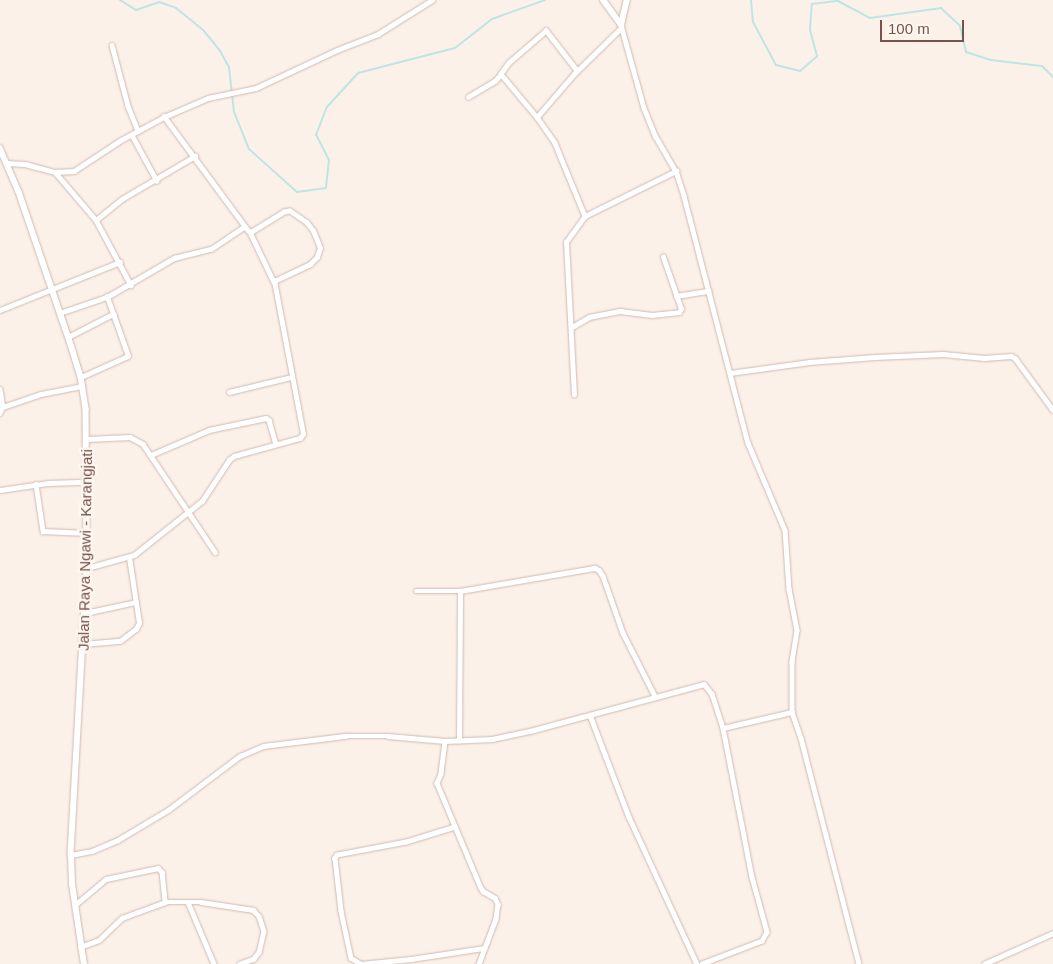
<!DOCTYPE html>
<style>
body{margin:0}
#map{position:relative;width:1053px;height:964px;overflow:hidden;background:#fcf1e9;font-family:Arial,sans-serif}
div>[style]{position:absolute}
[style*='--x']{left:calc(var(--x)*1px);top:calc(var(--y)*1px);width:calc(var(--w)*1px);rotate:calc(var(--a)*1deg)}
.stream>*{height:2px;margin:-1px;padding:0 1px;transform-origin:1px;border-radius:1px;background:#bee5e3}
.roads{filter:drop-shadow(0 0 1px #d0bab1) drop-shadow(0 0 1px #d0bab1)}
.minor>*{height:4.5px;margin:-2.25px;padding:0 2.25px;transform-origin:2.25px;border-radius:2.25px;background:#fff}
.tertiary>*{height:5.5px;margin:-2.75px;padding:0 2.75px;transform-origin:2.75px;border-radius:2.75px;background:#fff}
.secondary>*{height:6px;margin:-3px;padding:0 3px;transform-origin:3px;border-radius:3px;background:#fff}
span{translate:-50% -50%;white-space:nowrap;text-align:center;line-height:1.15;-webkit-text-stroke:5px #fef6f0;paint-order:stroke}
.street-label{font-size:15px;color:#76544d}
.scale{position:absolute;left:880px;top:20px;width:84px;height:22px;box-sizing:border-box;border:2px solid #76544d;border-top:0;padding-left:6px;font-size:15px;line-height:18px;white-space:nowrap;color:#76544d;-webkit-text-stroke:4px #fef6f0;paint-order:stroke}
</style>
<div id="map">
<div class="stream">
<div style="--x:120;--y:0;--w:19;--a:32"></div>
<div style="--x:136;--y:10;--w:24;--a:-19"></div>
<div style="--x:159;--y:2;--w:18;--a:19"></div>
<div style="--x:176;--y:8;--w:36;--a:39"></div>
<div style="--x:204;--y:31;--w:26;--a:51"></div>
<div style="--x:220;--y:51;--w:18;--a:61"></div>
<div style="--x:229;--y:67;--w:45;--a:83.7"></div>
<div style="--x:234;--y:112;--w:40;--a:68"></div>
<div style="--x:249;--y:149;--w:64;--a:41.9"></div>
<div style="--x:297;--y:192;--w:29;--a:-8"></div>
<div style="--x:326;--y:188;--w:28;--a:-84"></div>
<div style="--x:329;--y:160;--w:28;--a:-117"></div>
<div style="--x:316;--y:135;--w:30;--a:-69"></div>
<div style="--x:327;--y:107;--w:46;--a:-47.6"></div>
<div style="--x:358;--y:73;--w:100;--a:-14.5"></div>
<div style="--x:455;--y:48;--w:47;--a:-38.1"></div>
<div style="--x:492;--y:19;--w:56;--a:-19.7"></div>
<div style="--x:751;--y:0;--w:22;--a:85"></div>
<div style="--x:753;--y:22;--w:49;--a:61.9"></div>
<div style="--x:776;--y:65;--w:25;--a:14"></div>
<div style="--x:800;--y:71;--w:23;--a:-41"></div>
<div style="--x:817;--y:56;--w:27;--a:-105"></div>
<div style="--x:810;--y:30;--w:26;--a:-86"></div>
<div style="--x:812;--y:4;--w:26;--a:-7"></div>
<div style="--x:838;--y:1;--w:36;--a:28"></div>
<div style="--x:870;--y:18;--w:72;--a:-8"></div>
<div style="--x:941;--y:8;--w:26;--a:43"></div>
<div style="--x:960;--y:26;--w:27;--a:77"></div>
<div style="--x:966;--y:52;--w:26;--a:18"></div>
<div style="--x:991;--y:60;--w:51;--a:6.7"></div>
<div style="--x:1042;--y:66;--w:16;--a:45"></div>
</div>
<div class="roads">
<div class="minor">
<div style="--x:621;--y:25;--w:86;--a:74.5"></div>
<div style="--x:644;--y:108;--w:31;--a:68"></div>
<div style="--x:656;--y:137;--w:39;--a:60"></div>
<div style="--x:676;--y:171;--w:26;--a:72"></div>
<div style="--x:684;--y:196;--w:255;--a:75.5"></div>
<div style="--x:748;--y:443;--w:95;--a:67"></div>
<div style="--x:785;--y:530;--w:59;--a:86.1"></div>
<div style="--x:789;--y:589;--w:42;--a:79"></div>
<div style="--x:797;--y:630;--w:32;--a:99"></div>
<div style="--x:792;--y:662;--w:50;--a:90"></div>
<div style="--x:792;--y:712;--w:28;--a:71"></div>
<div style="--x:801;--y:738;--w:233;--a:75.6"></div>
<div style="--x:112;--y:45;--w:63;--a:75.3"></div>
<div style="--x:128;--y:106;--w:27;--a:68"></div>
<div style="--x:577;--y:71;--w:51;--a:-127.8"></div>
<div style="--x:546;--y:31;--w:49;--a:139.1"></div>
<div style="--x:509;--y:63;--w:14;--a:126"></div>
<div style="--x:501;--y:74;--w:56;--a:50.1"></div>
<div style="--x:537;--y:117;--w:32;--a:55"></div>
<div style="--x:555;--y:143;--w:79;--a:67.7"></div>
<div style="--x:468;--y:97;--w:31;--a:-31"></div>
<div style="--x:495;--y:81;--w:9;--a:-49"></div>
<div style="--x:537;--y:117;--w:57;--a:-49.3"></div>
<div style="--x:574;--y:74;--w:66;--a:-44.4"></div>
<div style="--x:132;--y:135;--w:52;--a:61.5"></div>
<div style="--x:7;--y:163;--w:18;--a:3"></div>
<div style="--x:25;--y:164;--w:31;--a:15"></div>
<div style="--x:55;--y:172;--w:19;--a:-3"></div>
<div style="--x:74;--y:171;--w:56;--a:-33.4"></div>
<div style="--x:121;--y:140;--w:49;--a:-28.1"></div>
<div style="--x:164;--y:117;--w:48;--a:-23.4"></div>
<div style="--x:208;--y:98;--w:49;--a:-11.8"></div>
<div style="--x:256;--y:88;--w:89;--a:-25.1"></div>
<div style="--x:337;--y:50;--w:44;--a:-21.3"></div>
<div style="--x:378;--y:34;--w:64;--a:-32.2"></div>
<div style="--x:55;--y:172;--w:63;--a:49.5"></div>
<div style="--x:96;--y:220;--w:74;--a:61.7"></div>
<div style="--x:96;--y:220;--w:33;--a:-39"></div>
<div style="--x:122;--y:199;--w:85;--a:-30.5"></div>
<div style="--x:250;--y:232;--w:55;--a:64.4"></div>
<div style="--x:676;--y:296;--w:33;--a:-9"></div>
<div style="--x:0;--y:310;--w:129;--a:-21.8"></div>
<div style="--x:60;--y:313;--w:50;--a:-18.8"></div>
<div style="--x:107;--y:297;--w:78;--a:-30.2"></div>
<div style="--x:174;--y:258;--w:38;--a:-14"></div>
<div style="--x:211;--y:249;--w:40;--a:-34"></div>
<div style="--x:572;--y:327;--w:20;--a:-30"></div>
<div style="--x:589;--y:317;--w:32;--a:-11"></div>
<div style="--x:620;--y:311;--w:32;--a:7"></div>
<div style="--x:652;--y:315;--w:27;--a:-6"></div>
<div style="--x:679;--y:312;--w:4;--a:-56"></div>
<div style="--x:681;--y:309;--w:55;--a:-109.1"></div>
<div style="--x:68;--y:337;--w:51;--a:-27.1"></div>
<div style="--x:730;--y:373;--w:80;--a:-7.9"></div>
<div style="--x:809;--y:362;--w:66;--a:-4.3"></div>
<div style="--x:875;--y:357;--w:68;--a:-2.5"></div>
<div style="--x:943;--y:354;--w:41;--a:5.6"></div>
<div style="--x:984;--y:358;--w:27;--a:-4"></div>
<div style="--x:1011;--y:356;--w:4;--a:27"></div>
<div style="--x:1015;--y:358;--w:64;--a:53.8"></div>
<div style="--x:81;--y:377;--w:51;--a:-24.1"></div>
<div style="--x:128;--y:356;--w:63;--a:-109.6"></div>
<div style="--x:0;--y:389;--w:18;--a:81"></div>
<div style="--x:3;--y:407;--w:7;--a:117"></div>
<div style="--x:229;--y:392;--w:64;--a:-13.6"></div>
<div style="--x:574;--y:395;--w:153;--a:-93"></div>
<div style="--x:566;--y:242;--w:32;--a:-54"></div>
<div style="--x:585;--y:216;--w:102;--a:-26.3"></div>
<div style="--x:3;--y:407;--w:40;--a:-18.9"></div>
<div style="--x:41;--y:394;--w:42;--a:-11"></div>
<div style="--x:87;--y:439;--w:43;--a:-2.7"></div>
<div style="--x:130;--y:437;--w:15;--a:28"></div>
<div style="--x:143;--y:444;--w:130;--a:56.3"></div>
<div style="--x:151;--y:455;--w:63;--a:-23.3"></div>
<div style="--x:209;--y:430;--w:58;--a:-11.9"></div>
<div style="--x:266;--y:418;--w:4;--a:34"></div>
<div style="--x:269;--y:420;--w:25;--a:74"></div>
<div style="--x:36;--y:484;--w:48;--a:81.5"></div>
<div style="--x:43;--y:531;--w:44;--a:2.6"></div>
<div style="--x:0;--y:490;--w:49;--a:-8.3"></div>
<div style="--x:48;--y:483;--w:38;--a:-2"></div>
<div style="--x:87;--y:568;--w:49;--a:-15.5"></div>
<div style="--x:134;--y:555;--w:87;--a:-38.5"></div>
<div style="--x:202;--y:501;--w:49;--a:-56.6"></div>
<div style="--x:229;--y:460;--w:6;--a:-39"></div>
<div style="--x:234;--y:456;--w:68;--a:-15.3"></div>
<div style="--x:300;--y:438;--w:5;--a:-53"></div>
<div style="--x:303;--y:434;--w:156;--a:-100.7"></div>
<div style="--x:274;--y:281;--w:40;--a:-25"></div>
<div style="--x:310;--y:264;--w:10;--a:-45"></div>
<div style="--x:317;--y:257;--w:9;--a:-72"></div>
<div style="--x:320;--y:248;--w:18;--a:-112"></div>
<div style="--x:313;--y:231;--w:10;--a:-127"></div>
<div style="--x:307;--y:223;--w:21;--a:-145"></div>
<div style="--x:290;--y:211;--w:6;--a:171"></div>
<div style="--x:284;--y:212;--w:38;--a:148"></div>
<div style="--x:252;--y:232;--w:4;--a:-166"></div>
<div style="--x:248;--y:231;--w:142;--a:-126.4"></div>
<div style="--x:416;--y:591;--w:44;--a:0"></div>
<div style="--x:85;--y:613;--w:52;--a:-12.2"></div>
<div style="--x:83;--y:644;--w:37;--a:-5"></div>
<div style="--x:120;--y:641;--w:20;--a:-37"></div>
<div style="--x:136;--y:629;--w:7;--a:-63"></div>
<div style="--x:139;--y:623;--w:66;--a:-98.7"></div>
<div style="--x:590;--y:715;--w:109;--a:69.1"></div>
<div style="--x:629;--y:817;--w:162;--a:65.2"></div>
<div style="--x:723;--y:728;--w:71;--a:-13.1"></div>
<div style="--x:445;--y:741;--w:33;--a:97"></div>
<div style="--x:441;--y:774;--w:10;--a:114"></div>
<div style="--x:437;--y:783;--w:112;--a:67.3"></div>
<div style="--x:480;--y:886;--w:6;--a:59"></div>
<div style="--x:483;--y:891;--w:14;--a:30"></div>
<div style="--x:495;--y:898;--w:7;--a:63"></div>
<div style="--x:498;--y:904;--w:15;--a:98"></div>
<div style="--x:496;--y:919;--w:48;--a:110.7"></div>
<div style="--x:459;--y:741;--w:150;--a:-89.6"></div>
<div style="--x:460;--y:591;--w:137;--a:-9.7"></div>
<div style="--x:595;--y:568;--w:4;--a:27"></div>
<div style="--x:599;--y:570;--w:7;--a:56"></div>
<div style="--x:603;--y:576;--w:60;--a:70.7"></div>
<div style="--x:623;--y:633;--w:71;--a:63.1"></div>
<div style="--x:455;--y:827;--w:51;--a:163"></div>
<div style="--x:406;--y:842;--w:70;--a:169.3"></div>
<div style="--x:337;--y:855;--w:4;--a:124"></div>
<div style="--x:335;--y:858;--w:53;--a:83.5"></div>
<div style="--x:341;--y:911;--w:48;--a:78"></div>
<div style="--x:351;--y:958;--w:12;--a:31"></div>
<div style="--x:361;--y:964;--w:50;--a:-5.7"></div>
<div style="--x:411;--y:959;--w:74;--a:-8.6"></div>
<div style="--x:71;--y:855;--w:21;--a:-11"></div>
<div style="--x:92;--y:851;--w:28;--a:-23"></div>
<div style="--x:118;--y:840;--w:58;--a:-31"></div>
<div style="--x:168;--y:810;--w:90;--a:-36.9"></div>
<div style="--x:240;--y:756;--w:25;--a:-23"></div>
<div style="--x:263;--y:746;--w:84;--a:-6.9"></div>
<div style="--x:346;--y:736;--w:42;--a:0"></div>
<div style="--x:388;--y:736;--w:57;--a:5"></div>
<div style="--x:445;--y:741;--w:47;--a:-2.4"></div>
<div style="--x:492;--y:739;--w:39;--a:-12"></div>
<div style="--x:530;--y:731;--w:180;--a:-15.1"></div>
<div style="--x:704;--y:684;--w:13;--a:51"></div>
<div style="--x:712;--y:694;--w:36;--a:72"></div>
<div style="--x:723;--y:728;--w:152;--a:79"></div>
<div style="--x:752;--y:877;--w:57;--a:74.7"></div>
<div style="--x:767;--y:932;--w:10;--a:119"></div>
<div style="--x:762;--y:941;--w:64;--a:159"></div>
<div style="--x:188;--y:902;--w:67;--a:67.2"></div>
<div style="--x:75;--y:905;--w:40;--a:-40"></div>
<div style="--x:106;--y:879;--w:53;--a:-11.9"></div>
<div style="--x:158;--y:868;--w:6;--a:45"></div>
<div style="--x:162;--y:872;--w:30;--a:84"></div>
<div style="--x:80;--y:947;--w:20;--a:-20"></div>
<div style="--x:99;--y:940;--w:32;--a:-44"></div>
<div style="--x:122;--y:918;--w:17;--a:-21"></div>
<div style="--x:138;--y:912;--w:29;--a:-20"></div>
<div style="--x:165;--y:902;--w:36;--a:0"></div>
<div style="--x:201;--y:902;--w:53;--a:8.7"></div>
<div style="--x:253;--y:910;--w:8;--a:45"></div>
<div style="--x:259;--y:916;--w:16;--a:72"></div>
<div style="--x:264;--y:931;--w:22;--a:103"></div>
<div style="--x:259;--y:952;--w:9;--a:126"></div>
<div style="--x:254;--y:959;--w:15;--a:160"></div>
<div style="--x:984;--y:964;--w:76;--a:-24.2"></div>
</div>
<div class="tertiary">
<div style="--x:621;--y:25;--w:26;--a:-77"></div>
<div style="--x:0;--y:148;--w:48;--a:66.6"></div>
<div style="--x:19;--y:192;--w:168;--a:71.2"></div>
<div style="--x:73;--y:351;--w:27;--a:73"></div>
<div style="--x:81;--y:377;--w:32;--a:81"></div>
<div style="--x:86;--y:409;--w:159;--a:89.6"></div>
<div style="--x:87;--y:568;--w:287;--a:93.2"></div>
</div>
<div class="secondary">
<div style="--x:603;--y:0;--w:31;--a:54"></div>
<div style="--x:71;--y:855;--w:29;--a:88"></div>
<div style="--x:72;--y:884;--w:81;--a:81.5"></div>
</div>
</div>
<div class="street-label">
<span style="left:85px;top:550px;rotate:-89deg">Jalan Raya Ngawi - Karangjati</span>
</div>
<div class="scale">100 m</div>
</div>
